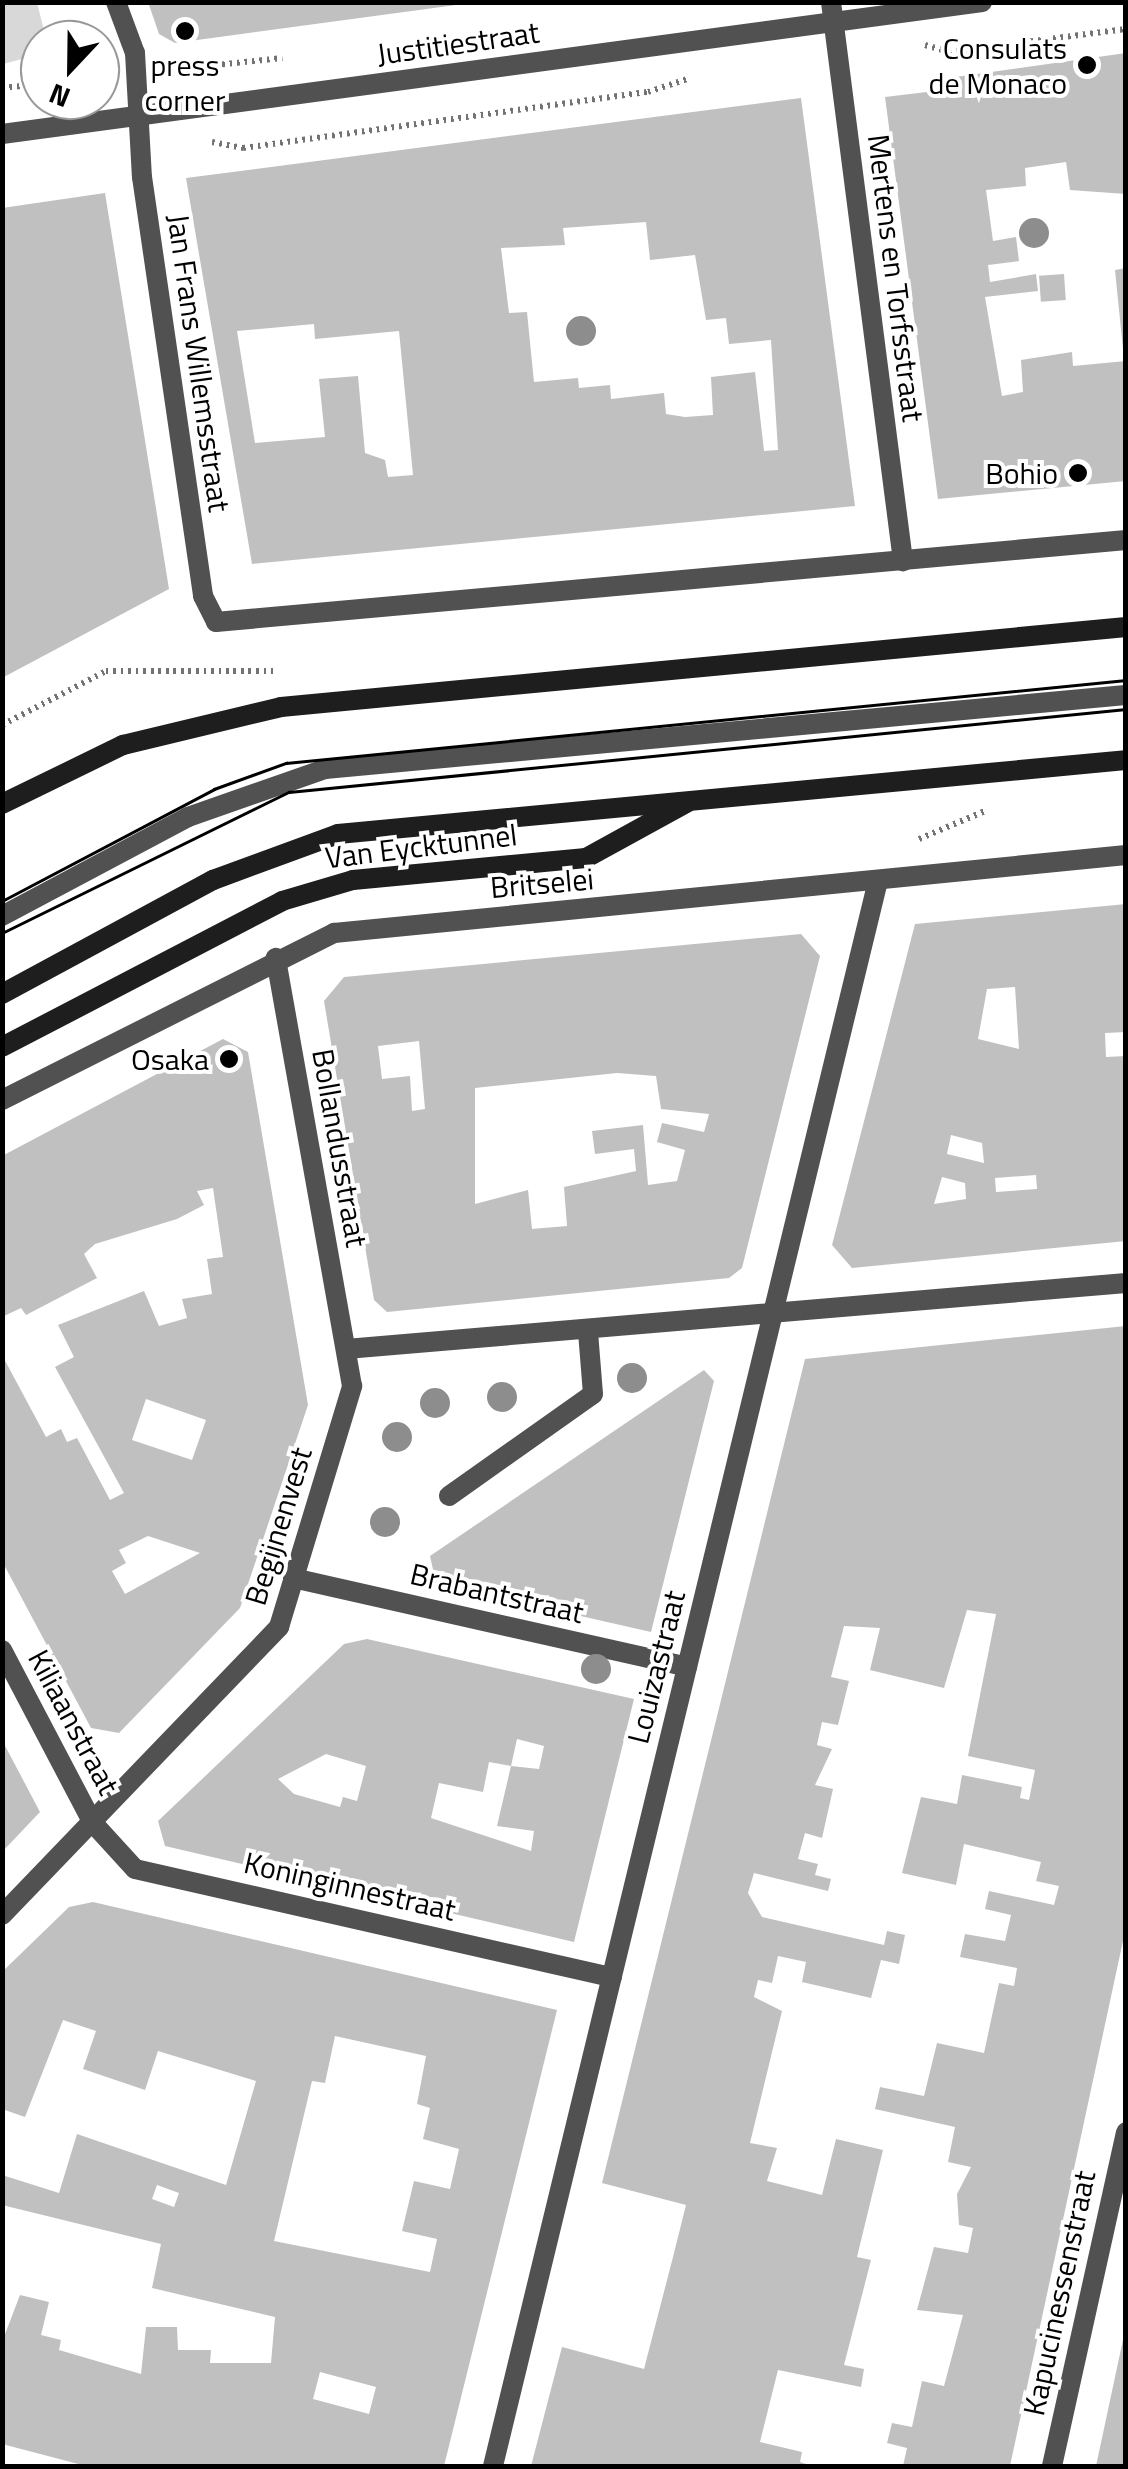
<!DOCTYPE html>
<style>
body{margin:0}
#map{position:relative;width:1128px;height:2469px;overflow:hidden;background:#fff;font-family:"Titillium Web",sans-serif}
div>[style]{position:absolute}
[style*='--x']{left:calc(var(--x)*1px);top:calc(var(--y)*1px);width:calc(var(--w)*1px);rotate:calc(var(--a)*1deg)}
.green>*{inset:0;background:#d8d8d8}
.building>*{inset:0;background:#c0c0c0;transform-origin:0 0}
.path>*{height:6px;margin-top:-3px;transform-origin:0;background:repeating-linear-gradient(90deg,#737373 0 2.5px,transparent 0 7.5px)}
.service>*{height:20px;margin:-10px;padding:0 10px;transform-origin:10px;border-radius:10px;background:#515151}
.minor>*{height:20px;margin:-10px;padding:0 10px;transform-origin:10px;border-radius:10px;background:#515151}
.tertiary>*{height:20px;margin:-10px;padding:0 10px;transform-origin:10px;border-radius:10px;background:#515151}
.secondary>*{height:20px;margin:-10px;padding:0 10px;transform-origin:10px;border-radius:10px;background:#1e1e1e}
.tram>*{height:2.5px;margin:-1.25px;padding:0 1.25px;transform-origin:1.25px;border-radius:1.25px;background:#000}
.trees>*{width:30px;height:30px;margin:-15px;border-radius:50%;background:#8d8d8d}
.dots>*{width:28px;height:28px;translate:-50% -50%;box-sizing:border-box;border:5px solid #fff;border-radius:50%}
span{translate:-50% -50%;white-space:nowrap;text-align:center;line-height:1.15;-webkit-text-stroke:8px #fff;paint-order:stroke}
.street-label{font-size:30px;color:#000}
.poi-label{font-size:30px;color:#000}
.right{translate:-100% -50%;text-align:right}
.frame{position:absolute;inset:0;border:5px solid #000;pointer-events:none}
.north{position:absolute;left:20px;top:20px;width:100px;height:100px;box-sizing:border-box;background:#fff;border:2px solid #999;border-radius:50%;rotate:202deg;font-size:28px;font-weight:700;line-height:40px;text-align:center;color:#000}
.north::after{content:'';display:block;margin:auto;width:35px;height:45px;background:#000;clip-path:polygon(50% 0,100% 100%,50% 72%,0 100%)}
</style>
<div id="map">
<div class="green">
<div style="clip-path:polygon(2px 3px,37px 3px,44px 30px,26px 58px,3px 64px)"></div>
</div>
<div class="building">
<div style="clip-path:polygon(148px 2px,456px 2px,456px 5px,175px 43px,159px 34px)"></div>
<div style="clip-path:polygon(1126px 53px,1126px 194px,1070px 190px,1066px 162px,1025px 168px,1026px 186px,986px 190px,993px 241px,1016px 237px,1019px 261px,988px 265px,990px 282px,1036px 274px,1038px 291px,985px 297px,1002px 396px,1023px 392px,1021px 360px,1072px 352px,1073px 366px,1126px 361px,1126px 481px,938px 499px,885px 97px,935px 91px,934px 80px)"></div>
<div style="clip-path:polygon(evenodd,801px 98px,855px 506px,252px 564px,186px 178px,801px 98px,646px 222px,650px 260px,695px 255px,706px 320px,726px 318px,729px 344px,771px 340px,778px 450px,764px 451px,755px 372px,711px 377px,713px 415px,685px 417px,666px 414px,664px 393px,611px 399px,610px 385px,579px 388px,578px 378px,534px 382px,527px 312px,509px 313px,501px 248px,565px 245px,563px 228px,646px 222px,801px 98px,314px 324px,315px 339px,399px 331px,413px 475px,388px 477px,385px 460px,365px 453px,358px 376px,319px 379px,325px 437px,255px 443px,237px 331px,314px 324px)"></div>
<div style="clip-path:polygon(105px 193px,169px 589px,2px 678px,2px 208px)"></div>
<div style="clip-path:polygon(1126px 268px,1126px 349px,1123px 349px,1115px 270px)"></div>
<div style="left:1064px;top:274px;width:26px;height:25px;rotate:86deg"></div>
<div style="clip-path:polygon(evenodd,1126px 904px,1126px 1032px,1105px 1033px,1106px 1057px,1126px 1056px,1126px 1241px,852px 1268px,832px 1245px,915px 924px,1126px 904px,1015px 987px,1019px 1049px,978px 1039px,987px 989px,1015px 987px,1126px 904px,951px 1135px,982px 1143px,984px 1163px,947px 1154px,951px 1135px,1126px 904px,1036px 1175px,1037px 1189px,996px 1192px,995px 1178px,1036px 1175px,1126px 904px,942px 1177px,965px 1183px,966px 1199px,934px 1204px,942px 1177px)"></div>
<div style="clip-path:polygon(evenodd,801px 934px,820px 956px,742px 1268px,729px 1278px,387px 1312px,374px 1300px,324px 1001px,344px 977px,801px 934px,419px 1041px,425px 1109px,412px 1111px,410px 1076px,382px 1079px,378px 1046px,419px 1041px,801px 934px,617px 1073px,656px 1076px,661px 1109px,709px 1114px,704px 1132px,662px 1123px,657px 1142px,685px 1150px,677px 1181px,648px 1185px,643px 1125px,592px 1131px,595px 1154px,634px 1149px,636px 1171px,564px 1187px,567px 1226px,532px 1229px,528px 1190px,475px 1204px,475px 1088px,617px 1073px)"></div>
<div style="clip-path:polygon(evenodd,223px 1039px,248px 1052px,308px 1405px,240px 1608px,119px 1733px,91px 1728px,2px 1561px,2px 1355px,46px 1437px,61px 1429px,67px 1442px,77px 1438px,110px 1500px,124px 1493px,55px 1367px,74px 1357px,58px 1325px,144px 1291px,159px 1326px,187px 1318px,182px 1299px,212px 1294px,207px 1259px,223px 1257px,213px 1188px,197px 1191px,204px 1205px,177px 1219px,95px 1244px,84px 1254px,97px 1278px,26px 1315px,21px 1308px,2px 1317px,2px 1156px,223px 1039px,146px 1399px,206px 1420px,192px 1460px,132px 1440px,146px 1399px,223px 1039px,148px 1536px,200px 1553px,125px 1594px,112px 1571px,126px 1563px,119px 1550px,148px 1536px)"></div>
<div style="clip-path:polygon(1126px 1326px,1126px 1927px,1010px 2466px,903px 2466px,907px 2448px,887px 2443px,892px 2423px,912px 2427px,922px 2381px,944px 2386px,963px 2315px,917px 2310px,934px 2247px,968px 2253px,973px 2228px,959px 2225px,957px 2194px,971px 2167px,948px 2162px,955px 2127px,875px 2109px,880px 2087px,924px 2096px,937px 2043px,984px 2053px,999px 1983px,1014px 1986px,1017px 1968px,960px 1957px,965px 1934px,1005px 1941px,1011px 1915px,985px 1909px,989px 1891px,1054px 1905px,1059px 1886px,1036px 1881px,1041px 1862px,964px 1844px,956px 1885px,902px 1873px,921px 1797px,957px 1804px,962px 1775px,1022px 1787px,1020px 1798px,1029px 1800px,1035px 1770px,968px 1756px,996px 1614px,967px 1610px,944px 1688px,870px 1670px,880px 1628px,844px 1626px,831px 1677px,849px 1681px,838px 1725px,822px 1722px,817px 1745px,832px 1749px,815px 1785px,833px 1789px,822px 1838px,805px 1833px,798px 1859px,818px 1864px,815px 1875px,831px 1879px,828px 1891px,754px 1873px,748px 1893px,762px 1917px,884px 1945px,887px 1931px,905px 1935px,899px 1964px,881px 1960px,871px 1998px,802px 1982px,806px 1962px,778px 1956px,772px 1983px,758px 1980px,754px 1997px,782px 2011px,750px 2143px,777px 2148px,767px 2181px,822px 2195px,836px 2139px,883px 2150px,857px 2257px,871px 2260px,844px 2365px,864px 2369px,861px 2387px,778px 2370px,760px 2442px,802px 2452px,800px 2462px,812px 2466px,531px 2466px,562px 2347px,644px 2369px,673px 2257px,686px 2205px,602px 2183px,805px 1359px)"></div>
<div style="clip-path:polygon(704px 1370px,714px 1381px,651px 1632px,436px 1583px,430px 1556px)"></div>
<div style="clip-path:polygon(evenodd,367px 1639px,634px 1699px,574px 1942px,165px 1846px,158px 1821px,344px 1644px,367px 1639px,517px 1739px,544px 1746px,539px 1769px,511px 1766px,517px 1739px,367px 1639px,326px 1754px,366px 1766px,357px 1801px,343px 1797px,340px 1807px,294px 1794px,278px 1779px,326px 1754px,367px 1639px,489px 1762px,511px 1766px,497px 1826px,534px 1831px,531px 1851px,431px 1818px,439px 1783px,483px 1792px,489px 1762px)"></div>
<div style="clip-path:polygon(2px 1740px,40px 1812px,2px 1852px)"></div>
<div style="clip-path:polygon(evenodd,93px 1902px,557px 2010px,444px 2466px,86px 2466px,2px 2444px,2px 2342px,20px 2295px,49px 2302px,41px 2335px,61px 2340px,59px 2350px,141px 2374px,146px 2327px,177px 2327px,178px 2350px,211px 2350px,210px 2363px,271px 2363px,275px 2317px,152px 2288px,161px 2244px,2px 2205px,2px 2175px,59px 2193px,77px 2134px,226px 2185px,256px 2081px,158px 2051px,145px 2090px,83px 2069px,96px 2031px,63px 2020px,25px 2117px,2px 2109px,2px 1972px,69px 1907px,93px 1902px,335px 2036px,426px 2056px,417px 2104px,430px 2108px,423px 2139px,459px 2149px,450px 2189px,414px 2181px,402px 2231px,437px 2239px,430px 2272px,274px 2241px,312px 2081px,325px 2083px,335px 2036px,93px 1902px,157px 2185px,179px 2193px,174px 2207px,152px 2199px,157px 2185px,93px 1902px,320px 2372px,376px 2387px,369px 2414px,313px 2399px,320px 2372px)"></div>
<div style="clip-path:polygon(1126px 2336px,1126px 2466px,1096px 2466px,1124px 2335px)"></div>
</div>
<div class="path">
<div style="--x:925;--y:45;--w:25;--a:16"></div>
<div style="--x:949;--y:52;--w:178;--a:-7.4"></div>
<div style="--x:170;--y:70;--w:113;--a:-6.1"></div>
<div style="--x:2;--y:88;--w:38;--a:-6"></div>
<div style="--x:212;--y:142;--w:32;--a:11"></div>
<div style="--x:243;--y:148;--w:409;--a:-7.9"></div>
<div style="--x:648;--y:92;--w:41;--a:-18.4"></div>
<div style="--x:2;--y:725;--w:117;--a:-27.4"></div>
<div style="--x:106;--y:671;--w:167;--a:0"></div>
<div style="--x:919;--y:839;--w:72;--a:-23"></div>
</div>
<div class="service">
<div style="--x:2;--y:916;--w:211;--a:-28"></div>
<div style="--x:188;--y:817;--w:145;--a:-19.3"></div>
<div style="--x:325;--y:769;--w:804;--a:-5.28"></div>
<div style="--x:449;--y:1496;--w:176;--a:-35.3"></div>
<div style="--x:593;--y:1394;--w:62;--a:-94.6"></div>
</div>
<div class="minor">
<div style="--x:116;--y:2;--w:54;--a:69.6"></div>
<div style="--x:135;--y:53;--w:124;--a:86.8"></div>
<div style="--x:142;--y:177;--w:423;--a:81.7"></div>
<div style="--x:203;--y:596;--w:29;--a:63"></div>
<div style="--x:216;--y:622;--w:914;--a:-5.15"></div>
<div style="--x:831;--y:2;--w:564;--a:82.66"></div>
<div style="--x:2;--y:1100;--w:372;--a:-26.7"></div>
<div style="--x:334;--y:933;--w:796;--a:-5.62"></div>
<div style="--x:346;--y:1349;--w:783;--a:-4.84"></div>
<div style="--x:293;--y:1578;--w:404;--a:12.7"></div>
<div style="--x:2;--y:1650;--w:195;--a:62.3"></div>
<div style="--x:93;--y:1823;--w:62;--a:47.6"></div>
<div style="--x:135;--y:1869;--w:489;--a:12.8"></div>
<div style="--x:2;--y:1915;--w:400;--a:-46.1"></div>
<div style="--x:279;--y:1627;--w:252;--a:-73.1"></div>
<div style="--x:352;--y:1386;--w:435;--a:-100.1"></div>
<div style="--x:493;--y:2466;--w:1631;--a:-76.35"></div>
<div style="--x:1052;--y:2466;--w:342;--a:-77.5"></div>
</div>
<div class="tertiary">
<div style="--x:2;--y:134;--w:989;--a:-7.67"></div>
</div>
<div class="secondary">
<div style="--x:2;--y:804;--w:135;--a:-26"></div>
<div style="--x:123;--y:745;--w:163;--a:-13.5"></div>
<div style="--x:281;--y:707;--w:849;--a:-5.41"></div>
<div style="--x:2;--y:994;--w:240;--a:-28.4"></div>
<div style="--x:213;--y:880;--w:133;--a:-20.2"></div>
<div style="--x:338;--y:834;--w:791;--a:-5.36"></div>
<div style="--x:2;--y:1047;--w:316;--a:-27.5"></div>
<div style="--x:282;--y:901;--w:74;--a:-16.5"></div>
<div style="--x:353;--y:880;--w:234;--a:-5.4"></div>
<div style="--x:586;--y:858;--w:116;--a:-28.8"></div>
</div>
<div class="tram">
<div style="--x:2;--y:901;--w:240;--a:-27.8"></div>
<div style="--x:214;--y:789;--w:77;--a:-19.9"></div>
<div style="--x:286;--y:763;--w:844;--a:-5.64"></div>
<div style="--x:2;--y:933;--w:320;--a:-26.2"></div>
<div style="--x:289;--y:792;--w:841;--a:-5.66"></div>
</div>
<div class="trees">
<div style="left:1034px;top:233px"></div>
<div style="left:581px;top:331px"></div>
<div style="left:632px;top:1378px"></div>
<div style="left:502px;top:1397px"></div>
<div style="left:435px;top:1403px"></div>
<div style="left:397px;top:1437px"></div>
<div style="left:385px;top:1522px"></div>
<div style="left:596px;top:1669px"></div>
</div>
<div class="dots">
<div style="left:185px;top:31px;background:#000"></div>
<div style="left:1087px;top:65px;background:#000"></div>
<div style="left:1078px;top:473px;background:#000"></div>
<div style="left:229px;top:1059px;background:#000"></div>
</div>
<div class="street-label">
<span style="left:458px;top:43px;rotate:-8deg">Justitiestraat</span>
<span style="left:896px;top:278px;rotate:83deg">Mertens en Torfsstraat</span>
<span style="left:199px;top:363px;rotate:82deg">Jan Frans Willemsstraat</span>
<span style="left:421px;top:846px;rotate:-7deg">Van Eycktunnel</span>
<span style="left:542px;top:883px;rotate:-5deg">Britselei</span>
<span style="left:340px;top:1148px;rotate:80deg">Bollandusstraat</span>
<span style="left:278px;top:1526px;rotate:-73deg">Begijnenvest</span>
<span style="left:497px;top:1593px;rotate:13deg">Brabantstraat</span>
<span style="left:656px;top:1667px;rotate:-76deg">Louizastraat</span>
<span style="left:74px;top:1722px;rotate:62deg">Kiliaanstraat</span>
<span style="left:350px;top:1886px;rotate:13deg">Koninginnestraat</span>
<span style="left:1059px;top:2293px;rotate:-78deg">Kapucinessenstraat</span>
</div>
<div class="poi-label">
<span class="right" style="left:1067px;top:65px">Consulats<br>de Monaco</span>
<span style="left:185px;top:82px">press<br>corner</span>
<span class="right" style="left:1058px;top:473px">Bohio</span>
<span class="right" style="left:209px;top:1059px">Osaka</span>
</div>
<div class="frame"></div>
<div class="north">N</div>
</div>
